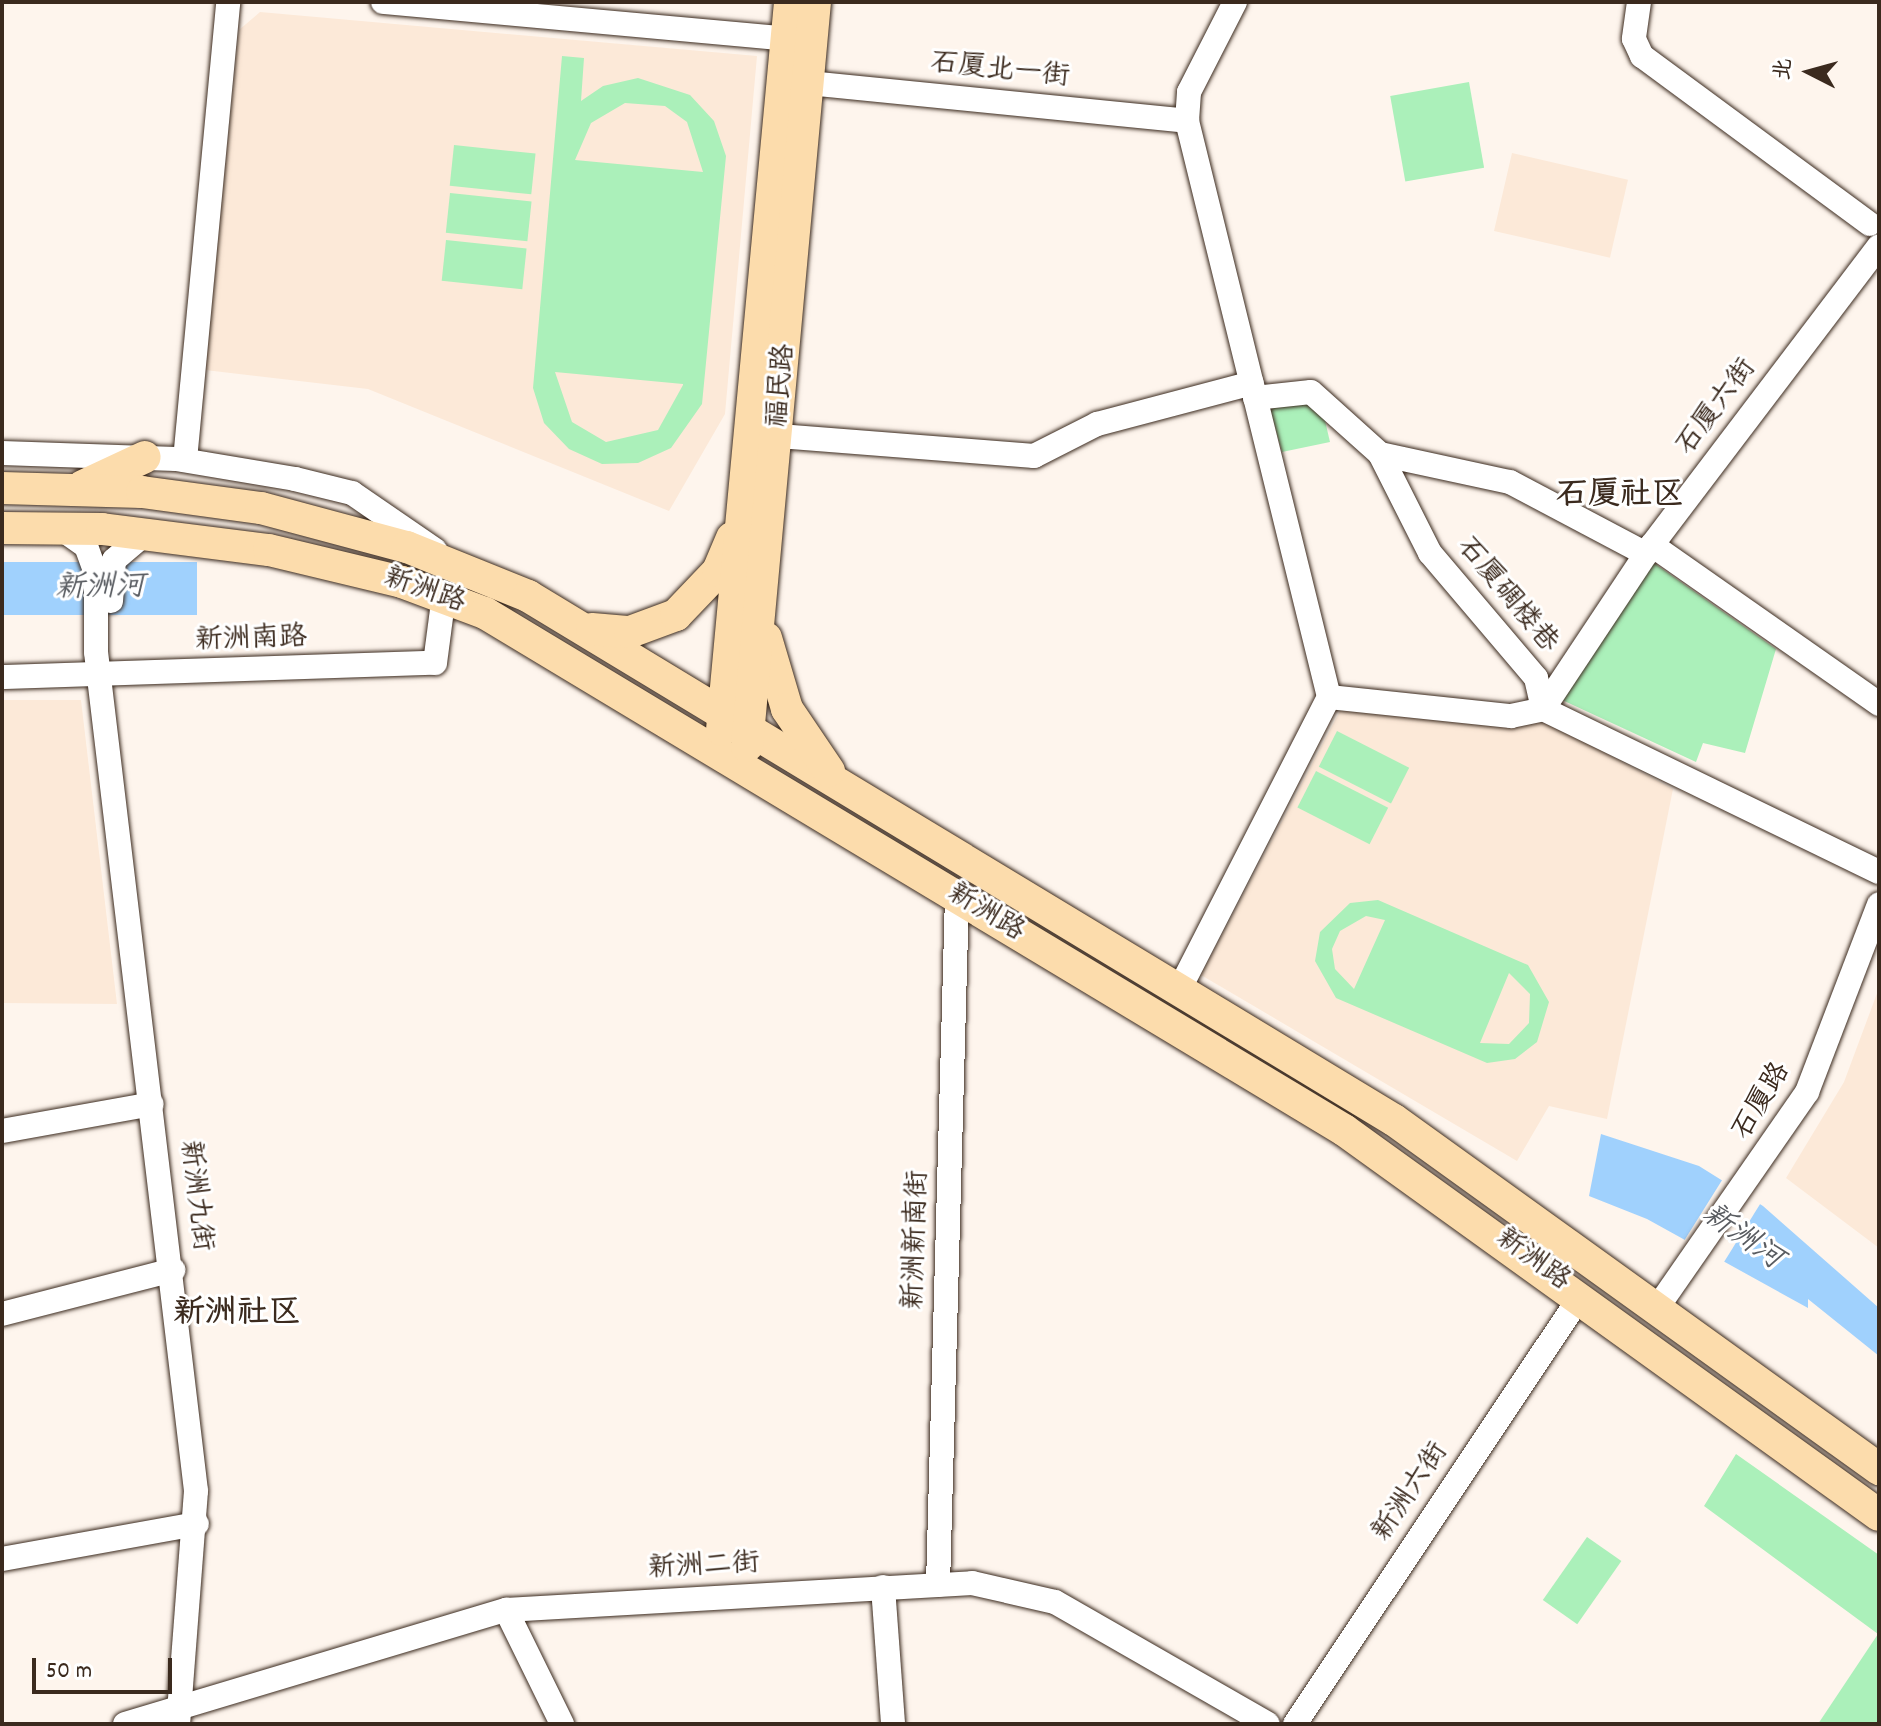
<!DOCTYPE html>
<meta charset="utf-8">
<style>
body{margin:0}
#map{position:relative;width:1881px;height:1726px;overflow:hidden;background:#fef5ed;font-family:Dekko,"LXGW WenKai TC",sans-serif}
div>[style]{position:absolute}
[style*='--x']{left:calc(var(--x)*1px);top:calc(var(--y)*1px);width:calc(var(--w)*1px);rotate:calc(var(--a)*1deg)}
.built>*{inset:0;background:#fce9d8;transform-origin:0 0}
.green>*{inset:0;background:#abf0ba;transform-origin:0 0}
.water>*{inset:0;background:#a0d1fd;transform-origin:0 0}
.pier>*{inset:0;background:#fef5ed;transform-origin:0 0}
.roads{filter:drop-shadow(0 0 2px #3b2a1e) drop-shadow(0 0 2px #3b2a1e)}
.minor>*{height:24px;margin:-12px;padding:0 12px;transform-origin:12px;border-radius:12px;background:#fff}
.major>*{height:32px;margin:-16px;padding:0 16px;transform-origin:16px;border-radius:16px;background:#fcdcac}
span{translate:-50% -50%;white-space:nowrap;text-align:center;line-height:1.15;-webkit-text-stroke:6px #fff;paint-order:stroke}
.street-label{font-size:28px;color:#3b2a1e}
.water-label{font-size:30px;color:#595c61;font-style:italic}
.quarter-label{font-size:32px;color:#3b2a1e;font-weight:700}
.frame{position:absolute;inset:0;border:4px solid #3b2a1e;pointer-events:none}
.north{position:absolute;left:1769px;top:32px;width:80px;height:80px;-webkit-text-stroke:6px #fff;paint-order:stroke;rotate:276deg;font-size:22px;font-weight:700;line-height:32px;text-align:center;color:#3b2a1e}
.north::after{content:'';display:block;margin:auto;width:28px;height:36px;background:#3b2a1e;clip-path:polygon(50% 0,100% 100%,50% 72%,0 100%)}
.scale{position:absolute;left:32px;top:1658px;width:140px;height:36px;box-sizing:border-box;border:4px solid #3b2a1e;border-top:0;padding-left:10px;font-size:24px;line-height:28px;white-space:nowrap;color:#3b2a1e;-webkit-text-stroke:6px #fff;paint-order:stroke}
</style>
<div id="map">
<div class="built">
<div style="clip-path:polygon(260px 12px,757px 56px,725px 414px,669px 511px,368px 389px,205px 370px,239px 30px)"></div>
<div style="left:1512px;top:153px;width:119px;height:80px;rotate:13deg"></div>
<div style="clip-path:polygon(2px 700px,81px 700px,117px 1004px,2px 1003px)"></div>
<div style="clip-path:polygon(1341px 709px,1549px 723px,1673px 789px,1607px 1119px,1549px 1106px,1517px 1161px,1201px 975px)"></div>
<div style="clip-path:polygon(1879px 988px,1879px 1248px,1786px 1178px,1844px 1082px)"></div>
</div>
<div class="green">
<div style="clip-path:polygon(evenodd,562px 56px,584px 58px,581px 101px,603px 86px,638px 78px,690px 95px,714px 121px,726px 156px,702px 404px,671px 448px,638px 463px,602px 464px,569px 449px,544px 423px,533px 388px,562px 56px,625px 103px,665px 106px,687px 122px,703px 172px,575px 160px,591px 123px,625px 103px,562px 56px,555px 372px,683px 384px,683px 385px,658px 430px,606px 442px,572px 422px,555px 372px)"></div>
<div style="left:1469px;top:82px;width:87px;height:80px;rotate:80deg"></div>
<div style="left:454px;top:145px;width:82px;height:41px;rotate:6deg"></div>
<div style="left:450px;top:193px;width:82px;height:40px;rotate:6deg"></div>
<div style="left:446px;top:240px;width:81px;height:41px;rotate:6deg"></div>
<div style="clip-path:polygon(1291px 396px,1322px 408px,1330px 442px,1282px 452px,1268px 401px)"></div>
<div style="clip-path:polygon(1651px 561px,1776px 649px,1745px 753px,1703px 743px,1696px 762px,1560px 699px)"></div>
<div style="left:1337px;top:731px;width:81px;height:40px;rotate:27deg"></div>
<div style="left:1316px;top:771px;width:81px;height:41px;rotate:27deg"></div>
<div style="clip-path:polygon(evenodd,1378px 900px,1528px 965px,1549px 1002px,1537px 1042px,1515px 1059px,1487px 1063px,1336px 998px,1315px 961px,1320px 932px,1350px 903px,1378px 900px,1366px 916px,1385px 920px,1354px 989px,1335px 969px,1332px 949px,1340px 931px,1366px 916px,1378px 900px,1509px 973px,1530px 994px,1529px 1023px,1509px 1044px,1480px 1043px,1509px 973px)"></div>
<div style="clip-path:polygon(1736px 1454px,1879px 1555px,1879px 1724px,1818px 1724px,1878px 1634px,1704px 1506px)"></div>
<div style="left:1587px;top:1537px;width:42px;height:77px;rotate:35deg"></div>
</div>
<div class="water">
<div style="left:197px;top:562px;width:53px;height:195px;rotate:90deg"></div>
<div style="clip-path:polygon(1601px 1134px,1699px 1166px,1763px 1206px,1879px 1308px,1879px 1356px,1808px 1299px,1808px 1308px,1647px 1219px,1589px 1196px)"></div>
</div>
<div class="pier">
<div style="left:1724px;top:1177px;width:45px;height:77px;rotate:32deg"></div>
</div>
<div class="roads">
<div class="minor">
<div style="--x:383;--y:2;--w:405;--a:5.2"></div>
<div style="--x:1639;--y:2;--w:37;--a:98"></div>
<div style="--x:1634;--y:39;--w:19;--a:65"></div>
<div style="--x:1642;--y:56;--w:283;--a:36.4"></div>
<div style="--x:808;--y:83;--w:381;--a:5.7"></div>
<div style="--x:1255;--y:398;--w:56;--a:-6.1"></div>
<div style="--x:1311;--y:392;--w:93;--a:41.9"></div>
<div style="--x:1380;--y:454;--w:111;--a:63.2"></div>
<div style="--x:1430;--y:553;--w:164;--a:49.7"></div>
<div style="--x:1536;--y:678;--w:32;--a:77"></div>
<div style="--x:1543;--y:709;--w:373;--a:25.9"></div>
<div style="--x:779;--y:436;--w:256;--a:4.5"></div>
<div style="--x:1034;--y:456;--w:71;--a:-26.9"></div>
<div style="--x:1097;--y:424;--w:160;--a:-14.8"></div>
<div style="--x:2;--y:453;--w:174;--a:2"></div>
<div style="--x:176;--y:459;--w:121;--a:9.5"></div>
<div style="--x:295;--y:479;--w:59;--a:13.8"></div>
<div style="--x:352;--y:493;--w:101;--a:34.5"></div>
<div style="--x:1380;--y:454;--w:133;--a:12.2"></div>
<div style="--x:1510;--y:482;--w:154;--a:27.9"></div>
<div style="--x:185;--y:460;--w:460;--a:-84.6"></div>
<div style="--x:60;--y:528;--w:32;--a:35"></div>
<div style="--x:86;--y:546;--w:29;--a:70"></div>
<div style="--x:96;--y:573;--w:79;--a:90"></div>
<div style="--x:96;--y:652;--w:845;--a:83.2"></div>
<div style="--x:196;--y:1491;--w:234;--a:94.4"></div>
<div style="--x:1652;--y:545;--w:277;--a:35"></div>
<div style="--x:111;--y:601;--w:41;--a:-85.8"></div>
<div style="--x:114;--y:560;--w:42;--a:-40.2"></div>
<div style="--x:2;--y:677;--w:433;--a:-1.9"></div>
<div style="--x:435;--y:663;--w:69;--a:-82.5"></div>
<div style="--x:1329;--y:697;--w:183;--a:6"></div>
<div style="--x:1511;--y:716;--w:33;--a:-12"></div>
<div style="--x:1543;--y:709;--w:197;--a:-56.4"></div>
<div style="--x:1652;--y:545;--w:375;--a:-52.8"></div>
<div style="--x:1179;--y:990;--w:329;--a:-62.9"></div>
<div style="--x:1329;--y:697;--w:593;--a:-103.85"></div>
<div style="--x:1187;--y:121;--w:29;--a:-86"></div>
<div style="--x:1189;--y:92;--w:101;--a:-62.9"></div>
<div style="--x:2;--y:1131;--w:152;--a:-10.2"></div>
<div style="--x:1657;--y:1308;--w:263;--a:-55.2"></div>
<div style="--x:1807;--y:1092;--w:201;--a:-69"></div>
<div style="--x:2;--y:1314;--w:177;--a:-14.4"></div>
<div style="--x:2;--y:1559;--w:198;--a:-10.2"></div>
<div style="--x:938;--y:1585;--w:688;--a:-88.42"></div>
<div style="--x:883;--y:1587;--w:137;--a:85.8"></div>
<div style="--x:506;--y:1610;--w:127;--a:63.8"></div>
<div style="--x:125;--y:1724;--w:398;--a:-16.7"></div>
<div style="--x:506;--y:1610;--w:467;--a:-3.3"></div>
<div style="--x:972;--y:1583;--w:85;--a:12.9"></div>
<div style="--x:1055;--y:1602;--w:245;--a:29.8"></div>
<div style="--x:1295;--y:1724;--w:513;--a:-56.28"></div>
</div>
<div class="major">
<div style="--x:83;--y:486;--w:68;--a:-25.1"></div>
<div style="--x:2;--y:488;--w:140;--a:1.6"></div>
<div style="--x:142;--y:492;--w:120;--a:7.7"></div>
<div style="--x:261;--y:508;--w:151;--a:15"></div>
<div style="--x:407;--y:547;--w:131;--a:22"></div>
<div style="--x:528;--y:596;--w:1012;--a:31.18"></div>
<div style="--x:1394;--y:1120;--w:598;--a:35.74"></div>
<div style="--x:2;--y:528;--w:100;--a:0.6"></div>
<div style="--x:102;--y:529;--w:168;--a:7.2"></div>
<div style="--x:269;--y:550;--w:137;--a:13.5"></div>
<div style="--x:402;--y:582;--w:89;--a:20.5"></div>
<div style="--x:485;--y:613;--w:1003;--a:31.04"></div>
<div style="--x:1344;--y:1130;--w:659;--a:35.74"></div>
<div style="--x:592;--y:629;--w:38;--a:5"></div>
<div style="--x:630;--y:632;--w:49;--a:-20.3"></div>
<div style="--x:676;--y:615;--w:61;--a:-46.3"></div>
<div style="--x:718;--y:571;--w:36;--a:-67"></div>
<div style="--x:766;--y:638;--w:74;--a:73.5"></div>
<div style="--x:787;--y:709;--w:75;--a:55.9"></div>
<div style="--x:722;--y:730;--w:731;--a:-84.66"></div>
<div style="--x:747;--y:746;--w:747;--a:-84.78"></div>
</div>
</div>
<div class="street-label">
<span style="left:1000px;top:72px;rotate:6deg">石厦北一街</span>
<span style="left:783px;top:386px;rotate:-85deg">福民路</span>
<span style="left:1718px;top:408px;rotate:-53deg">石厦六街</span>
<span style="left:424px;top:592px;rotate:19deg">新洲路</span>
<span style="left:1506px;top:596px;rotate:50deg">石厦碉楼巷</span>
<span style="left:251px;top:641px;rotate:-2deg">新洲南路</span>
<span style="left:985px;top:914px;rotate:31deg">新洲路</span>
<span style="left:1763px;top:1102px;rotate:-59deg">石厦路</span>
<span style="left:194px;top:1196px;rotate:83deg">新洲九街</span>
<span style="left:918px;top:1240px;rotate:-88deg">新洲新南街</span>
<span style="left:1532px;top:1261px;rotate:36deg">新洲路</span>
<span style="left:1412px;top:1493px;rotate:-56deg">新洲六街</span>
<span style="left:704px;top:1568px;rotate:-3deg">新洲二街</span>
</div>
<div class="water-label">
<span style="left:100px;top:590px;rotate:-1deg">新洲河</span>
<span style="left:1741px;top:1239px;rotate:35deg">新洲河</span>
</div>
<div class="quarter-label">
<span style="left:1620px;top:497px">石厦社区</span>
<span style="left:237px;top:1315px">新洲社区</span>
</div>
<div class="frame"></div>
<div class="north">北</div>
<div class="scale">50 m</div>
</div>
